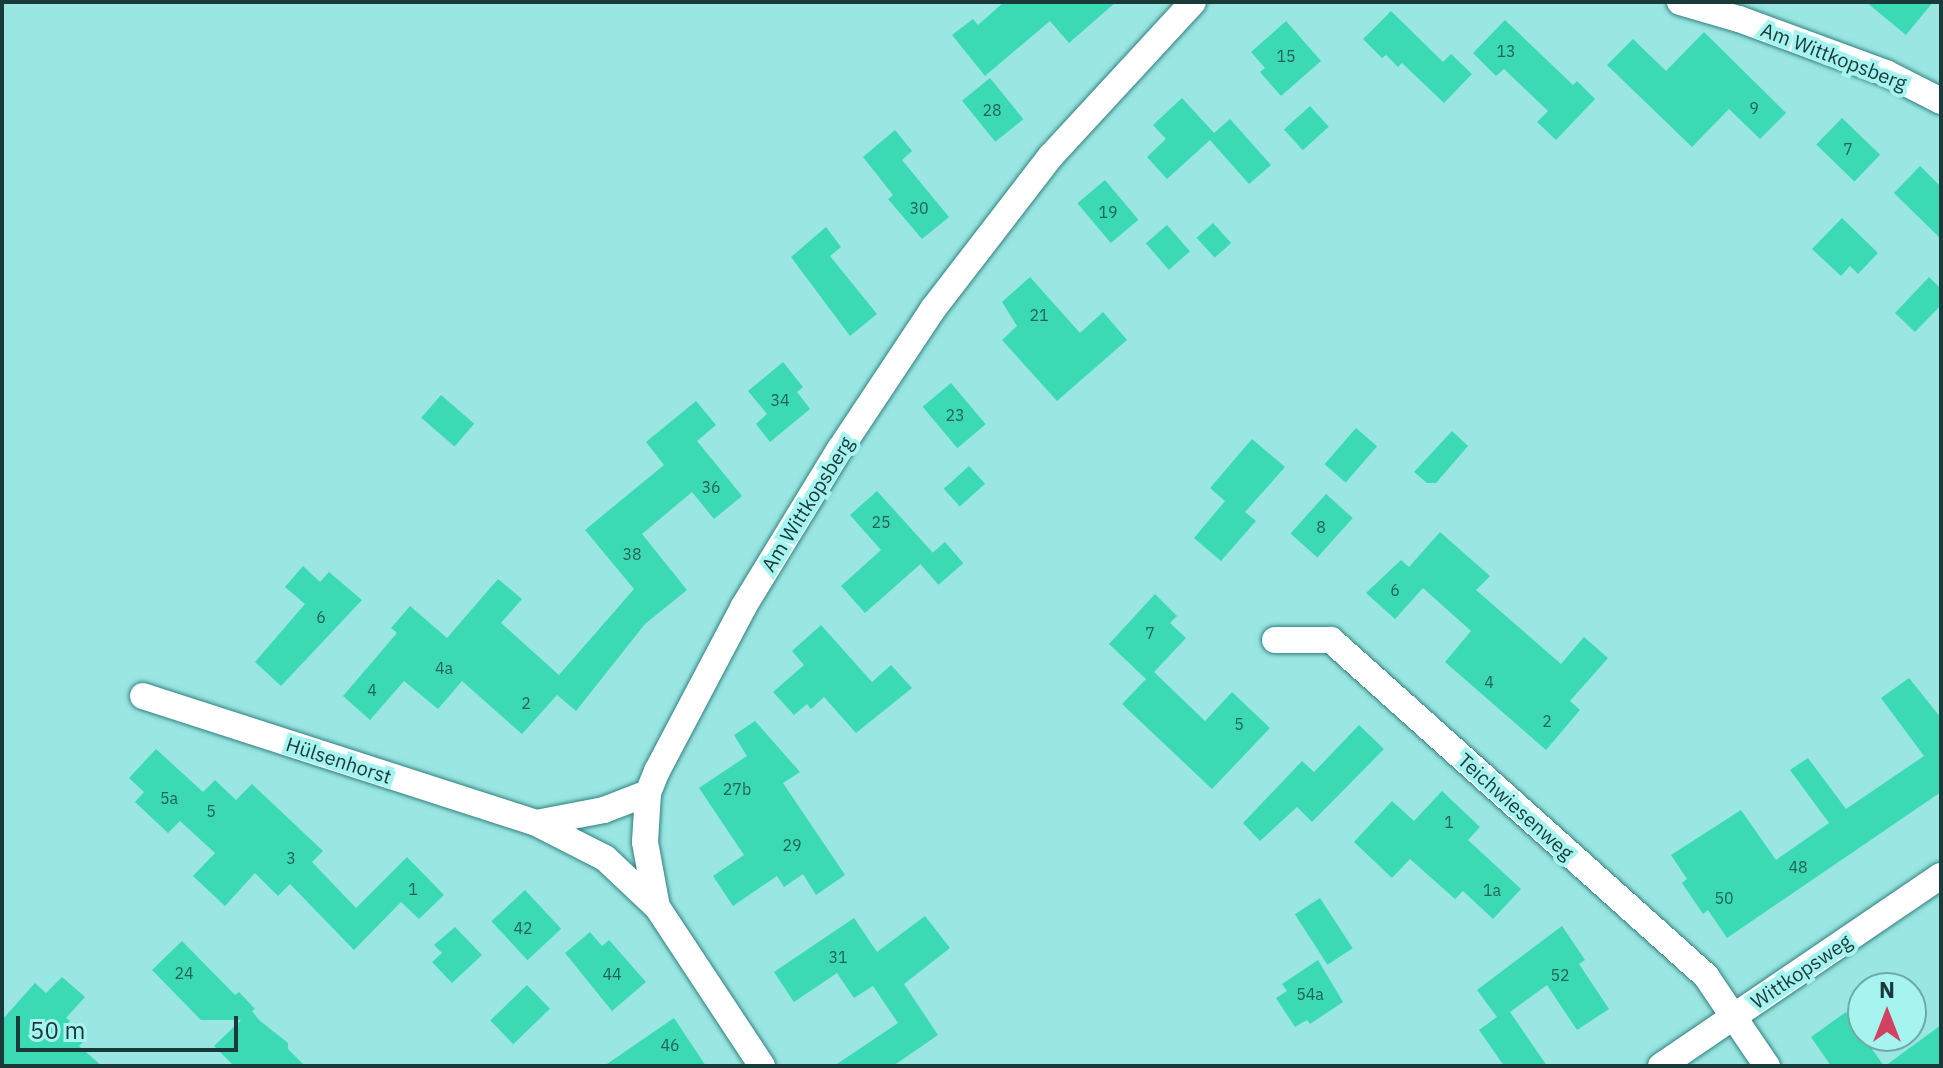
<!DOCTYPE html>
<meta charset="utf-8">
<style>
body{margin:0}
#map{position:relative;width:1943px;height:1068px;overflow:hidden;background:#99e6e3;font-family:"IBM Plex Sans",sans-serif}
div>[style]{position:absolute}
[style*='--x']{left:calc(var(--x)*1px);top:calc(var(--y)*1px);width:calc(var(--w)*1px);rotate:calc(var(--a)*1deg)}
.building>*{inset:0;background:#3cdab4;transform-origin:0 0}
.roads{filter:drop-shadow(0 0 2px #32807e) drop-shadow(0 0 2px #32807e)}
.minor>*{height:26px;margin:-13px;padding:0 13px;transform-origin:13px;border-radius:13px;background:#fff}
span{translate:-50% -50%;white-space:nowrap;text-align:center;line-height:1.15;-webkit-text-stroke:8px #a6f4f0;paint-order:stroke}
.number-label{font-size:16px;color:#226258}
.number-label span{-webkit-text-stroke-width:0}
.street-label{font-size:20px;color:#1a3a39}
.frame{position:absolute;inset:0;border:4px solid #1a3a39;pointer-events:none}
.north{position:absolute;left:1847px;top:972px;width:80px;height:80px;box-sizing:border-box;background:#a6f4f0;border:2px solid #6eaaa7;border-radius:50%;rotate:0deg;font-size:22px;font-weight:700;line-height:32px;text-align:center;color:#1a3a39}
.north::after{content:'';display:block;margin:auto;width:28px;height:36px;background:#d24260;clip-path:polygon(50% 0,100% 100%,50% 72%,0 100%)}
.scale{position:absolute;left:16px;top:1016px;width:222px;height:36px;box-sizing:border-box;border:4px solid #1a3a39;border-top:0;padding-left:10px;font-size:24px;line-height:28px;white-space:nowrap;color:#1a3a39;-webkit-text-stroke:6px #a6f4f0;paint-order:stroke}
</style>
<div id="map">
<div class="building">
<div style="clip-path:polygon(1004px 2px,1116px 2px,1069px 43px,1050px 21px,985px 76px,952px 35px,973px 19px,978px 25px)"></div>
<div style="clip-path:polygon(1866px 2px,1933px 2px,1906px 35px)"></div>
<div style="clip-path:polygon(1391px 11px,1443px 62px,1451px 54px,1472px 74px,1444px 103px,1402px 63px,1398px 67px,1386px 55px,1382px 58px,1363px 39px)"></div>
<div style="clip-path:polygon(1505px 20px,1573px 85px,1577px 81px,1595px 99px,1556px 140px,1537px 122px,1548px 111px,1504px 69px,1496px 76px,1473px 53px)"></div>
<div style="clip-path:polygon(1286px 21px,1321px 61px,1281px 96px,1260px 72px,1265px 68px,1251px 52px)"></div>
<div style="clip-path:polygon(1704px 32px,1786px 113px,1760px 139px,1729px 109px,1692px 147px,1607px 65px,1633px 39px,1666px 71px)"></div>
<div style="left:990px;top:78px;width:53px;height:36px;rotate:51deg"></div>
<div style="clip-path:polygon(1182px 98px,1214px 133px,1230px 119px,1271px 165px,1249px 184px,1210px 140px,1167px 179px,1147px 157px,1166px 139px,1153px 125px)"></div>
<div style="left:1310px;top:106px;width:28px;height:35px;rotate:48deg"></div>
<div style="left:1842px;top:118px;width:53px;height:37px;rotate:44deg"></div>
<div style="clip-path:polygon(895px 130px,912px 151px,902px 160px,949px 217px,922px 239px,888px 199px,893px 195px,863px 157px)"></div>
<div style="clip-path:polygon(1920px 166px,1941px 187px,1941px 239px,1894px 193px)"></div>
<div style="left:1105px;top:180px;width:52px;height:36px;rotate:50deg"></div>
<div style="clip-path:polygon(1842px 218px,1878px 253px,1858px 274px,1850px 266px,1841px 276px,1812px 249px)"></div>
<div style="left:1213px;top:223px;width:27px;height:22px;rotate:48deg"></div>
<div style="left:1167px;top:225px;width:35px;height:28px;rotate:49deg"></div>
<div style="clip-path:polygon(826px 227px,841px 247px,830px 256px,877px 314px,850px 336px,791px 257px)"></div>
<div style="clip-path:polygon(1030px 277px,1080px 333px,1103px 312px,1127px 340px,1057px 401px,1002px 340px,1017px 326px,1002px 302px)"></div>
<div style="clip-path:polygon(1929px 277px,1941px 289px,1941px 305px,1915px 332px,1895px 313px)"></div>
<div style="clip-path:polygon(783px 362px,803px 387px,797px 392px,810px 409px,770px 442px,756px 424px,767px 414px,748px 391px)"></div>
<div style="left:951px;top:383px;width:54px;height:37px;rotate:50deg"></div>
<div style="left:441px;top:395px;width:44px;height:30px;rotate:41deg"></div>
<div style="clip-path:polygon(696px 401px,716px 425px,697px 441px,742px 496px,714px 519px,692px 492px,642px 534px,687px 590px,645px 624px,576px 711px,557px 695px,522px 734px,462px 681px,438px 709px,404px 681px,370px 720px,343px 696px,397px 633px,391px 628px,410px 606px,447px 638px,498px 579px,522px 599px,501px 623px,559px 675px,634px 589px,585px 530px,664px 465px,646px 442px)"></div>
<div style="left:1356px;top:428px;width:28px;height:48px;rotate:41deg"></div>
<div style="clip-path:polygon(1452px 431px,1468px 446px,1436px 483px,1427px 483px,1414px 472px)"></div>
<div style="clip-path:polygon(1252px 439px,1285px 467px,1245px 512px,1256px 521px,1221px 561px,1194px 538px,1225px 501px,1210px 488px)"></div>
<div style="left:969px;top:466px;width:24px;height:34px;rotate:48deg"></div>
<div style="clip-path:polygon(877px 491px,933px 553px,865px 613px,841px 586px,881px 550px,850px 515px)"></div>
<div style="left:1326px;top:494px;width:36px;height:53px;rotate:42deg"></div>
<div style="clip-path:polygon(1440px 532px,1490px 576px,1476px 590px,1561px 664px,1584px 637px,1608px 658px,1570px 701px,1580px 710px,1546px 750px,1445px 662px,1471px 631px,1423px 588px,1395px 619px,1366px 593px,1401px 560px,1409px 567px)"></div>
<div style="left:945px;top:542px;width:28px;height:33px;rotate:49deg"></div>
<div style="clip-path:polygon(303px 566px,320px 582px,329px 572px,362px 600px,281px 686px,255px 662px,305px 604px,285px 587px)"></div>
<div style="clip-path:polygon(1155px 594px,1177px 616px,1170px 623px,1186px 638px,1154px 672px,1205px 721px,1232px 692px,1270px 728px,1212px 789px,1122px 704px,1146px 679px,1109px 644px)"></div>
<div style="clip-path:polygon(821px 625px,872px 682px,891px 665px,912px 688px,856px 733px,824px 697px,811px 709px,807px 704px,794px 715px,773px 692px,804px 665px,792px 651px)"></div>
<div style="clip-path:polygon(1909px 678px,1941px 718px,1941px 792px,1727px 938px,1708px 910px,1703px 914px,1682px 883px,1687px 879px,1671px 855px,1741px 810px,1776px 860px,1829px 823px,1790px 770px,1808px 758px,1846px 809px,1924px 756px,1881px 698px)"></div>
<div style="clip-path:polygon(755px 721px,800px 772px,783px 783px,845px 875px,816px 895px,803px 874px,784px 887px,777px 876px,733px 906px,713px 876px,744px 855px,699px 788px,747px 756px,734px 735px)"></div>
<div style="clip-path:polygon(1359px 725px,1384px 749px,1312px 822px,1297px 807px,1260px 841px,1243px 823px,1302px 761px,1314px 772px)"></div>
<div style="clip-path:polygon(156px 749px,203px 792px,215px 780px,236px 800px,252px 784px,323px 851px,312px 862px,356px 908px,407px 857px,444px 895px,419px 919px,401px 902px,354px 950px,290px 884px,278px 896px,255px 873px,225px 906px,193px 876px,215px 853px,180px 821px,168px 833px,135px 802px,144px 792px,129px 778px)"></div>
<div style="clip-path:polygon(1442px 791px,1480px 827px,1468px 840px,1521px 889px,1493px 919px,1463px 891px,1455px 899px,1410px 859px,1392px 878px,1354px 842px,1392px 801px,1414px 821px)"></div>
<div style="left:525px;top:890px;width:53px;height:46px;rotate:47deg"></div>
<div style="left:1320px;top:898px;width:60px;height:30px;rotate:57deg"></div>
<div style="clip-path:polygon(925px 916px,950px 948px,904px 984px,938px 1035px,893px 1066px,834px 1066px,898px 1023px,873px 986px,854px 998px,837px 973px,794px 1002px,774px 972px,854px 918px,877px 952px)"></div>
<div style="clip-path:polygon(1562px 926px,1585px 960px,1579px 964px,1609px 1009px,1577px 1030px,1547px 985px,1510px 1012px,1547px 1066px,1504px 1066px,1479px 1030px,1497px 1017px,1477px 990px)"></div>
<div style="clip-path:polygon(455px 927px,482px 955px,452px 983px,432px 962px,442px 953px,434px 945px)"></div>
<div style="clip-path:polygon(590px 932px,602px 946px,609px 940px,646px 982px,612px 1011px,565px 953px)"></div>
<div style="clip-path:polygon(182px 941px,235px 995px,239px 992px,255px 1009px,252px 1011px,259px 1020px,288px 1043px,288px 1049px,305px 1066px,234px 1066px,214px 1046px,241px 1020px,201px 1020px,152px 970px)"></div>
<div style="clip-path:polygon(1318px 960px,1343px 1002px,1310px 1024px,1307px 1020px,1295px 1027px,1276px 998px,1287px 991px,1282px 984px)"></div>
<div style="clip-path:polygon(62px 977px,85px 997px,66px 1018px,70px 1021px,67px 1025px,85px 1040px,79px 1046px,102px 1066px,2px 1066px,2px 1020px,35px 983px,46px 993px)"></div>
<div style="left:527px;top:985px;width:33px;height:51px;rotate:46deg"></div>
<div style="clip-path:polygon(1846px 1012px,1884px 1066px,1831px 1066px,1811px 1037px)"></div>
<div style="clip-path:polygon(674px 1018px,706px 1066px,604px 1066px)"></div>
<div style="clip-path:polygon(1941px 1025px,1941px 1066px,1885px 1066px)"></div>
</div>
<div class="roads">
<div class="minor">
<div style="--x:1680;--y:2;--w:61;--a:16.1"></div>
<div style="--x:1739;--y:19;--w:157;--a:20.2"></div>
<div style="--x:1886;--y:73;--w:62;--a:27"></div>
<div style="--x:1275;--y:640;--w:56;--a:0"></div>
<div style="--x:1331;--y:640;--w:504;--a:41.86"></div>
<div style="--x:1706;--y:976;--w:109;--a:55.9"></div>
<div style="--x:143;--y:696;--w:413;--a:17.9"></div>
<div style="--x:648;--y:793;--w:47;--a:158.9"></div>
<div style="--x:604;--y:810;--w:69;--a:169.2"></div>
<div style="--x:536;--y:823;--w:77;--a:26.9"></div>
<div style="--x:605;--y:858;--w:71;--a:43.3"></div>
<div style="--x:762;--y:1066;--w:191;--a:-123.4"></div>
<div style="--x:657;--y:907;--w:66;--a:-100.5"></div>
<div style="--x:645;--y:842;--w:49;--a:-86.5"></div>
<div style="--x:648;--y:793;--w:24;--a:-68"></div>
<div style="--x:657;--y:771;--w:187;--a:-62.2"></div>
<div style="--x:744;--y:606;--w:184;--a:-58.6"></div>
<div style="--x:840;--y:449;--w:168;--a:-56.4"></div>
<div style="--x:933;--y:309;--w:193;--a:-52.4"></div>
<div style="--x:1051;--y:156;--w:209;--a:-47.3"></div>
<div style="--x:1661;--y:1066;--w:338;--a:-34.2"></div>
</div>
</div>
<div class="number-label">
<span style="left:1506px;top:51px">13</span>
<span style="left:1286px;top:56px">15</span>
<span style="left:1754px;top:108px">9</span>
<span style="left:992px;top:110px">28</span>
<span style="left:1848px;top:149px">7</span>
<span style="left:919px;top:208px">30</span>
<span style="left:1108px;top:212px">19</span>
<span style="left:1039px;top:315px">21</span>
<span style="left:780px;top:400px">34</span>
<span style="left:955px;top:415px">23</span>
<span style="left:711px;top:487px">36</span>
<span style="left:881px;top:522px">25</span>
<span style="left:1321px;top:527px">8</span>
<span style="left:632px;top:554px">38</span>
<span style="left:1395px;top:590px">6</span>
<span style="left:321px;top:617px">6</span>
<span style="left:1150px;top:633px">7</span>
<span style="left:444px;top:668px">4a</span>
<span style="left:1489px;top:682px">4</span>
<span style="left:372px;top:690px">4</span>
<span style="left:526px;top:703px">2</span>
<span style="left:1547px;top:721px">2</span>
<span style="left:1239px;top:724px">5</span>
<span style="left:737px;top:789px">27b</span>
<span style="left:169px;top:798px">5a</span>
<span style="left:211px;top:811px">5</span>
<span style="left:1449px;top:822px">1</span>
<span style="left:792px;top:845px">29</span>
<span style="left:291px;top:858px">3</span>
<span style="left:1798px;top:867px">48</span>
<span style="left:413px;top:889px">1</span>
<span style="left:1492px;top:890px">1a</span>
<span style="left:1724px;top:898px">50</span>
<span style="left:523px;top:928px">42</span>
<span style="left:838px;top:957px">31</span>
<span style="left:184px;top:973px">24</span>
<span style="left:612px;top:974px">44</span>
<span style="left:1560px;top:975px">52</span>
<span style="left:1310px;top:994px">54a</span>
<span style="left:670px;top:1045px">46</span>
</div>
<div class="street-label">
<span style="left:1834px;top:56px;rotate:21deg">Am Wittkopsberg</span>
<span style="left:807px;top:504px;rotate:-58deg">Am Wittkopsberg</span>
<span style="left:339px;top:760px;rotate:18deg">Hülsenhorst</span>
<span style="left:1516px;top:806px;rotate:42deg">Teichwiesenweg</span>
<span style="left:1801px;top:971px;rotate:-34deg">Wittkopsweg</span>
</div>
<div class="frame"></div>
<div class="north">N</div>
<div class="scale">50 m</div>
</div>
